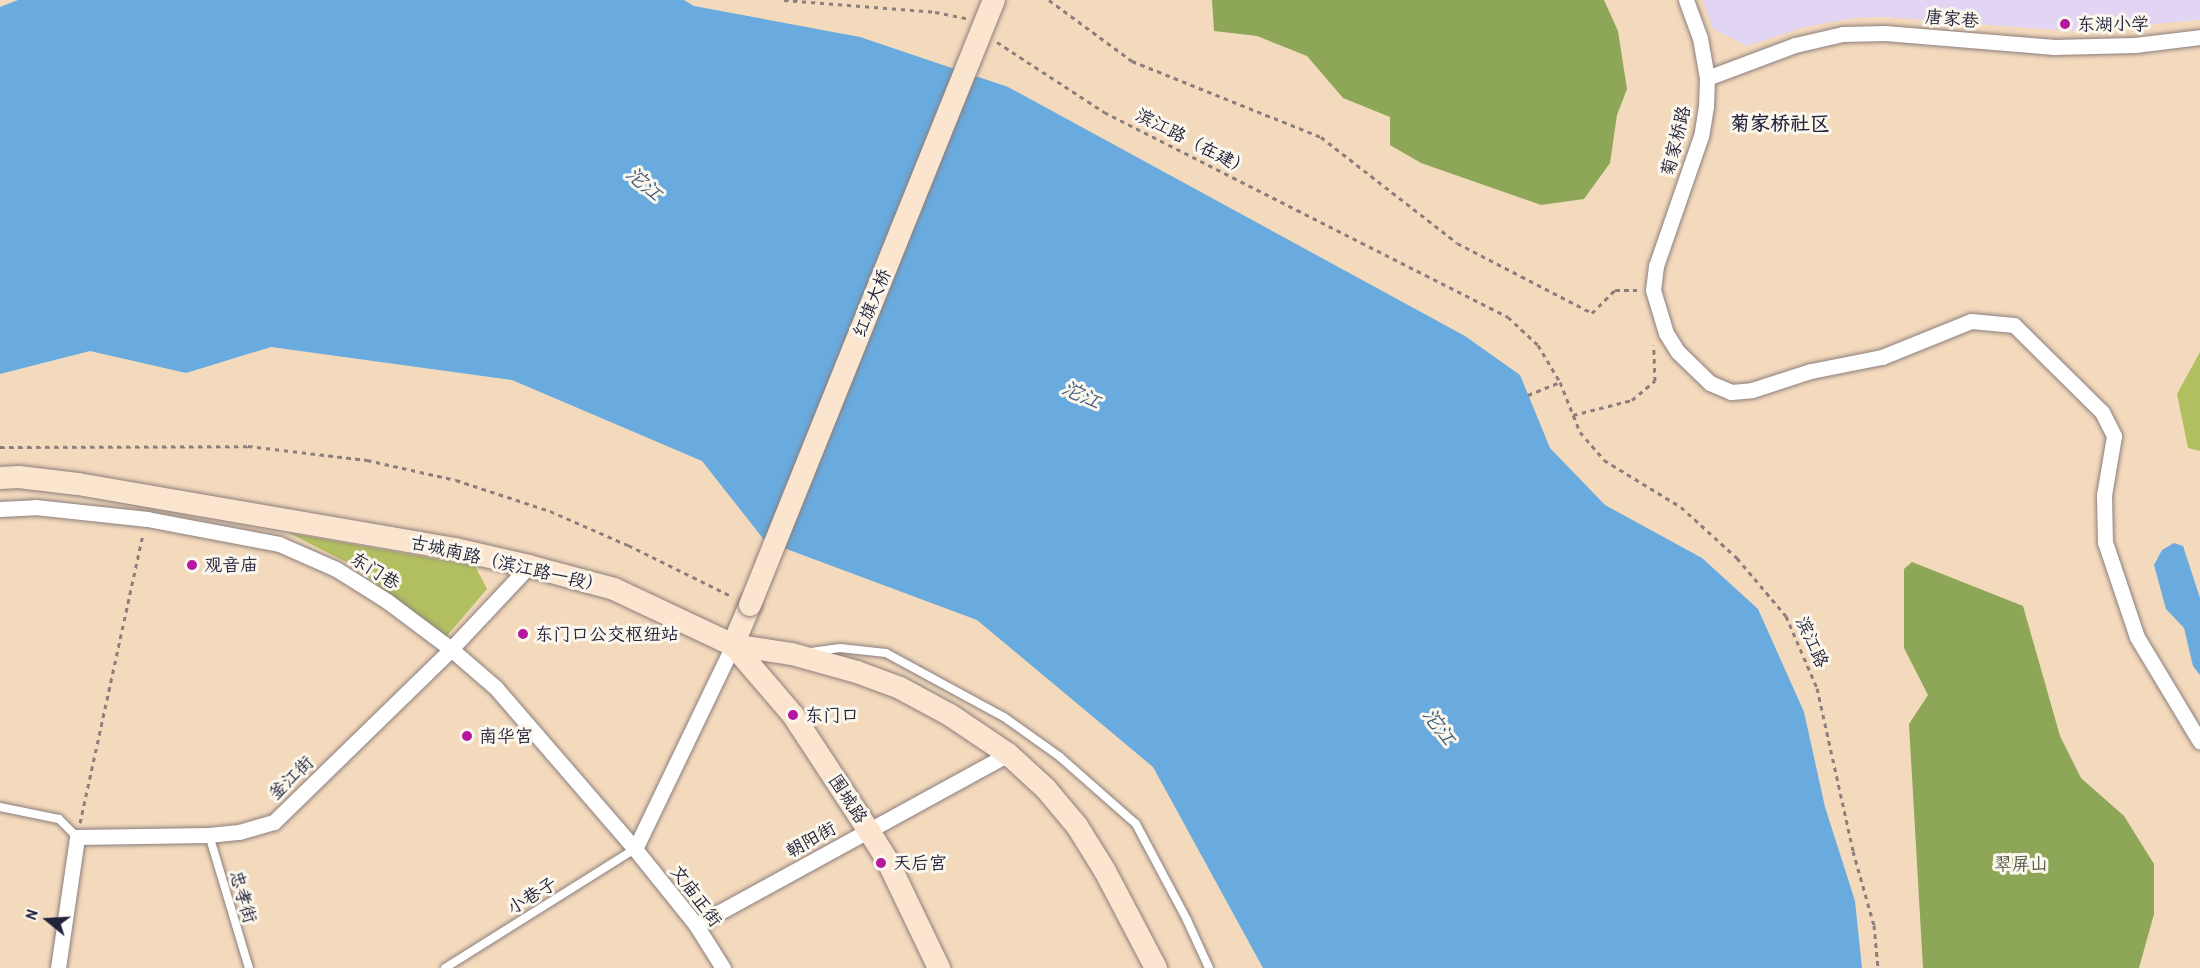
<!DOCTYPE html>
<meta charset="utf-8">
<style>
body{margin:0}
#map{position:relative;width:2200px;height:968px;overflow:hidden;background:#f4dabd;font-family:"Patrick Hand","LXGW WenKai TC",sans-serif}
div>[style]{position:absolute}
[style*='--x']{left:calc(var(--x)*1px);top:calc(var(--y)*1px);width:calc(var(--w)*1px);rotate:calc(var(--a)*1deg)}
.built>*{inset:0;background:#e2d4f3}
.green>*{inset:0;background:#b2bf61}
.forest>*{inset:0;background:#8da657}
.water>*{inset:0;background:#69abde}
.path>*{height:3px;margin-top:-1.5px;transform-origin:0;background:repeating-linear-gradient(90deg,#8b7e7c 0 4.5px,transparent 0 9px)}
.roads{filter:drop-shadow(0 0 2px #8b7e7c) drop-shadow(0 0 2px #8b7e7c)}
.lane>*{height:8px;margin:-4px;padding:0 4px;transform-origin:4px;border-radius:4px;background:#fff}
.street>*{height:15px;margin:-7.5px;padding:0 7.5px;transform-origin:7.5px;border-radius:7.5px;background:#fff}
.secondary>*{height:22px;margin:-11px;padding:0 11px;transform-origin:11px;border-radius:11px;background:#fbe5cf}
.bridges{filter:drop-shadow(0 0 2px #8b7e7c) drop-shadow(0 0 2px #8b7e7c)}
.secondary-bridge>*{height:22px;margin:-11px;padding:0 11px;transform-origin:11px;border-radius:11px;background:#fbe5cf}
.dots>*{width:16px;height:16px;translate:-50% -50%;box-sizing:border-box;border:3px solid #fbf7ec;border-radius:50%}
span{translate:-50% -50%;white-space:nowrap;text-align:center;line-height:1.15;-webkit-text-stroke:6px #fbf7ec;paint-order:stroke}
.street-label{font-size:18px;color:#22223b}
.poi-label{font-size:18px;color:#22223b}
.left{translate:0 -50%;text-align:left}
.park-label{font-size:18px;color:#545948}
.neighbourhood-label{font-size:20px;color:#22223b;font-weight:700}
.water-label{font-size:20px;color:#3e597c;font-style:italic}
.north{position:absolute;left:18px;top:890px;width:60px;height:60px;-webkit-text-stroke:4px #fbf7ec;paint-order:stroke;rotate:288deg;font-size:16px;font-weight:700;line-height:24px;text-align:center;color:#22223b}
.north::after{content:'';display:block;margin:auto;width:21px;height:27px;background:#22223b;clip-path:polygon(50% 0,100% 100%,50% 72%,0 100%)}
</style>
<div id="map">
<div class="built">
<div style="clip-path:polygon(1703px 0,2200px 0,2200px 20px,2070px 31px,1884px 17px,1854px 18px,1805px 27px,1747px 46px,1713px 29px)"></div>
</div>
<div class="green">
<div style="clip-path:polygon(2200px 352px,2200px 451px,2188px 448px,2177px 394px)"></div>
<div style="clip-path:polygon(289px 533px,475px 566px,487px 589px,446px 637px,352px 565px)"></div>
</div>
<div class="forest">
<div style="clip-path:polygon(1212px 0,1604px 0,1618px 31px,1627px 89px,1617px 115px,1610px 163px,1584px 199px,1541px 205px,1421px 163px,1390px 145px,1390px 117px,1343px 98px,1307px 56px,1257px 36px,1214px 31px)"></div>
<div style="clip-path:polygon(1912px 562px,2023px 606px,2060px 736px,2081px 778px,2124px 816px,2154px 864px,2154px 914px,2139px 968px,1923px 968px,1909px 724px,1928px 695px,1904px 648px,1904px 569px)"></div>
</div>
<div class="water">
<div style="clip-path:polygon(18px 0,684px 0,694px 6px,860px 37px,1008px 87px,1465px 336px,1520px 375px,1550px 448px,1605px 505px,1702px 558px,1758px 609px,1804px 712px,1825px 807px,1855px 901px,1862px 968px,1263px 968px,1153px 767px,977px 620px,765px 541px,702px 461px,512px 380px,271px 347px,186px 373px,90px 351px,0 374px,0 7px)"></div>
<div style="clip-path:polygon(2174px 543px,2183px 546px,2200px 598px,2200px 675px,2193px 666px,2184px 628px,2166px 609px,2154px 565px,2162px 550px)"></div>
</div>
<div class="path">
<div style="--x:784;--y:0;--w:151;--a:4.5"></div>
<div style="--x:935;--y:12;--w:32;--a:11"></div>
<div style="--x:1049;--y:0;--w:103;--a:36.3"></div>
<div style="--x:1132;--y:61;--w:204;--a:21.9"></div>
<div style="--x:1321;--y:137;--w:172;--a:37.9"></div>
<div style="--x:1457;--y:243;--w:152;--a:27.4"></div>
<div style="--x:1592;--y:313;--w:33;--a:-45"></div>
<div style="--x:1615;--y:290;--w:22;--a:0"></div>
<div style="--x:997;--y:42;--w:128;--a:33.2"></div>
<div style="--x:1104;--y:112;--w:453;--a:26.9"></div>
<div style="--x:1508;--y:317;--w:41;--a:43"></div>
<div style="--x:1538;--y:345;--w:43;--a:59.3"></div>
<div style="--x:1560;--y:382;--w:54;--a:68.2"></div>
<div style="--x:1580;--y:432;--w:37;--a:49"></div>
<div style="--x:1604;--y:460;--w:90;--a:31.4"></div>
<div style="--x:1681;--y:507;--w:76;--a:42.3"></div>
<div style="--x:1737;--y:558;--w:76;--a:49.8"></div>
<div style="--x:1786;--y:616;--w:78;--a:66.7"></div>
<div style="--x:1817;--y:688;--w:167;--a:77.5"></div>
<div style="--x:1853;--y:851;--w:77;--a:74.2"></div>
<div style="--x:1874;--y:925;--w:43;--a:84.7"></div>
<div style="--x:1528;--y:395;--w:35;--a:-22"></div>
<div style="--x:1573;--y:415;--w:61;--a:-14.3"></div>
<div style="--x:1632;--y:400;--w:30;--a:-40"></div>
<div style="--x:1655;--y:381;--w:36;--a:-92"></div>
<div style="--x:0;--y:447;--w:248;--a:-0.2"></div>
<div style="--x:248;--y:446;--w:120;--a:6.7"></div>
<div style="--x:367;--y:460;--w:91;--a:12.7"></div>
<div style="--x:456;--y:480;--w:99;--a:18.3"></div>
<div style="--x:550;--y:511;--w:85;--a:23.6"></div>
<div style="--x:628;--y:545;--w:117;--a:26.3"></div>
<div style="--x:80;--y:823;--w:296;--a:-77.7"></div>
</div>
<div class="roads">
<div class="lane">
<div style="--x:811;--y:652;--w:29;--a:-8"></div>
<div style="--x:840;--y:648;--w:46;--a:6.2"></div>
<div style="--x:886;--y:653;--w:134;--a:28.5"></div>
<div style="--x:1004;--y:717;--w:69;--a:35.5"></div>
<div style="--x:1060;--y:757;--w:101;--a:41.4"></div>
<div style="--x:1136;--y:824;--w:109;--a:62"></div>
<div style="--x:1187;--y:920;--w:53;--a:65.4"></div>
<div style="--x:0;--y:807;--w:60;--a:11.5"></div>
<div style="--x:59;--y:819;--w:25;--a:45"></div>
<div style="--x:209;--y:835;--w:139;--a:73.3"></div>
<div style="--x:445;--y:968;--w:224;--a:-32.1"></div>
</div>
<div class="street">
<div style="--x:1686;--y:0;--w:40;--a:69.8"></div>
<div style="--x:1700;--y:38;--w:41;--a:80.1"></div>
<div style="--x:1707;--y:78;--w:28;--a:92"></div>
<div style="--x:1706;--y:106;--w:30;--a:99"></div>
<div style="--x:1701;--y:136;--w:138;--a:109.1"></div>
<div style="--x:1656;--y:266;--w:24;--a:97"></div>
<div style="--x:1653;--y:290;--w:45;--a:73.2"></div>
<div style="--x:1666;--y:333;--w:22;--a:58"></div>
<div style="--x:1678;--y:352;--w:45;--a:44.1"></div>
<div style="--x:1710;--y:383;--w:23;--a:23"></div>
<div style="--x:1731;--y:392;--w:21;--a:-5"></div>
<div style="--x:1752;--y:390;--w:62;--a:-17.9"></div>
<div style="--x:1811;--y:371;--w:72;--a:-11.2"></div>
<div style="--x:1882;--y:357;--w:96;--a:-22"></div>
<div style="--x:1971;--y:321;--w:43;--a:5.3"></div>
<div style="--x:2014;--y:325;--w:124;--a:44.7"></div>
<div style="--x:2102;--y:412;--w:27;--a:63"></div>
<div style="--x:2114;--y:436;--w:60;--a:99.6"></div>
<div style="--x:2104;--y:495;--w:47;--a:88.8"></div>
<div style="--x:2105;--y:542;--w:100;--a:71.4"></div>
<div style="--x:2137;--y:637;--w:122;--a:59"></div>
<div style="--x:1707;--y:78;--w:94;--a:-20.6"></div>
<div style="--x:1795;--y:45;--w:49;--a:-12.9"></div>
<div style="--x:1843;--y:34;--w:42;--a:-1.4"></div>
<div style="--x:1885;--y:33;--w:170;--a:4.7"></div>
<div style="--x:2054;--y:47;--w:81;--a:-1.4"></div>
<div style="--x:2135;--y:45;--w:65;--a:-7"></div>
<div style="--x:0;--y:509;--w:35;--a:-3"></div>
<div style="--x:35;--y:507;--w:113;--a:6.1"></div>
<div style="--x:147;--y:519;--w:134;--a:10.7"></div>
<div style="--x:279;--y:544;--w:62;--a:23.7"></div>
<div style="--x:336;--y:569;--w:60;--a:32.1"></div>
<div style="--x:387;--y:601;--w:80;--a:36.9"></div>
<div style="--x:451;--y:649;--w:60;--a:40.9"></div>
<div style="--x:496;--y:688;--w:213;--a:49.2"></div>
<div style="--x:635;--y:849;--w:97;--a:51.2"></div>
<div style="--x:696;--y:925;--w:51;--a:57.9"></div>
<div style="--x:635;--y:849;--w:226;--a:-64.3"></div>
<div style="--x:696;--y:925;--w:356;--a:-28.7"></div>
<div style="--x:58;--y:968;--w:132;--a:-81.7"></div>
<div style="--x:77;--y:837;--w:132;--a:-0.9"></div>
<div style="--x:209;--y:835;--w:30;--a:-6"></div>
<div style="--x:239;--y:832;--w:36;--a:-16"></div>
<div style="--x:274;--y:822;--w:248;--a:-44.3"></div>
<div style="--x:451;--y:649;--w:114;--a:-46.8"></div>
</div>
<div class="secondary">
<div style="--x:0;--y:478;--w:19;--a:-3"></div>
<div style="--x:19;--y:477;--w:59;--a:6.8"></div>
<div style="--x:78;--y:484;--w:383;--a:9.8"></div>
<div style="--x:455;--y:549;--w:76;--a:12.9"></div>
<div style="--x:529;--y:566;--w:88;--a:15.1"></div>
<div style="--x:614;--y:589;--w:132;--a:25.2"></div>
<div style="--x:733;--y:645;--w:60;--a:8.7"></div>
<div style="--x:792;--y:654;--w:67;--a:15.5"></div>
<div style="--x:857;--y:672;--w:46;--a:20.4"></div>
<div style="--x:900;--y:688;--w:57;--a:28.4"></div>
<div style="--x:950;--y:715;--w:70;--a:33.9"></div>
<div style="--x:1008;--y:754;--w:52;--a:42.6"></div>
<div style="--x:1046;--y:789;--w:48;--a:50"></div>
<div style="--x:1077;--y:826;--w:53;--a:58.1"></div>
<div style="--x:1105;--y:871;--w:110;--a:62.3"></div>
<div style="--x:733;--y:645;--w:92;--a:49.4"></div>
<div style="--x:793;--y:715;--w:139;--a:56.8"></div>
<div style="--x:869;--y:831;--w:36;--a:58"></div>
<div style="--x:888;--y:862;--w:118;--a:64.3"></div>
<div style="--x:733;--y:645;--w:43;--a:-67"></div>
</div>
</div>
<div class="bridges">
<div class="secondary-bridge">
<div style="--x:750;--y:605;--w:652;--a:-68.04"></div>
</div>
</div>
<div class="dots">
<div style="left:2065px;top:24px;background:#b5179e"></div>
<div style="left:192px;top:565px;background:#b5179e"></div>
<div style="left:523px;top:634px;background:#b5179e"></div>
<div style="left:793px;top:715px;background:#b5179e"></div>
<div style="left:467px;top:736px;background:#b5179e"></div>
<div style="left:881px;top:863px;background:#b5179e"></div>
</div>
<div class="street-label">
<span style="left:1952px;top:19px;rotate:5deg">唐家巷</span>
<span style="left:1676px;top:141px;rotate:-76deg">菊家桥路</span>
<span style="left:1193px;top:142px;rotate:27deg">滨江路（在建）</span>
<span style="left:872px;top:303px;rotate:-68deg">红旗大桥</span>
<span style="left:507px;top:564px;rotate:13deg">古城南路（滨江路一段）</span>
<span style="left:375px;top:571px;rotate:32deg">东门巷</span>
<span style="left:1812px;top:642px;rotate:66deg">滨江路</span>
<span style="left:291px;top:778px;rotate:-44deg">釜江街</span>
<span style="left:848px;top:799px;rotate:57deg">围城路</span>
<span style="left:811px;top:840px;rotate:-29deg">朝阳街</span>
<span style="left:532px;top:896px;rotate:-32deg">小巷子</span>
<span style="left:696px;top:896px;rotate:53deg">文庙正街</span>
<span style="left:243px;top:897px;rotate:73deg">忠孝街</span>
</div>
<div class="poi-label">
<span class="left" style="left:2077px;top:24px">东湖小学</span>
<span class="left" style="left:204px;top:565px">观音庙</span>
<span class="left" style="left:535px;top:634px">东门口公交枢纽站</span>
<span class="left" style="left:805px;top:715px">东门口</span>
<span class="left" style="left:479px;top:736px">南华宫</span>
<span class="left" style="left:893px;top:863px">天后宫</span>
</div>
<div class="park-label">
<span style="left:2021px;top:864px">翠屏山</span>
</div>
<div class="neighbourhood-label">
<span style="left:1780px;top:122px">菊家桥社区</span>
</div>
<div class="water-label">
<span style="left:645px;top:183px;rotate:41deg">沱江</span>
<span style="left:1082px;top:394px;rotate:25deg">沱江</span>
<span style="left:1440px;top:726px;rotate:54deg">沱江</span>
</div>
<div class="north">N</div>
</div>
